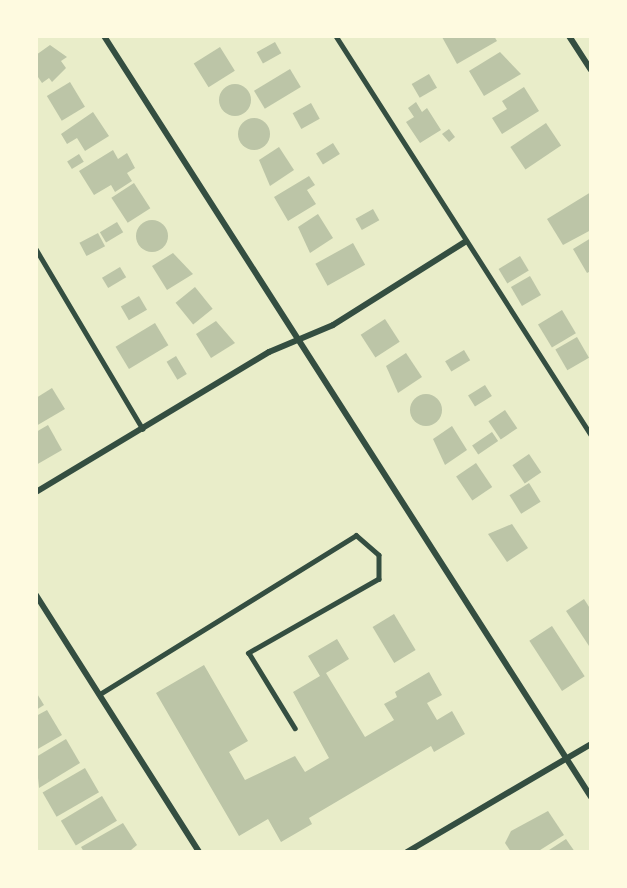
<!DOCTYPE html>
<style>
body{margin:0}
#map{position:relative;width:627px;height:888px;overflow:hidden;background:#e9edc9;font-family:"Alegreya Sans",sans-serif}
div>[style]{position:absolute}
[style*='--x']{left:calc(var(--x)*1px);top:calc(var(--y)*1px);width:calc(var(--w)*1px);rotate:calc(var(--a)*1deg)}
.building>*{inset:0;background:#bcc5a7;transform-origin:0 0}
.round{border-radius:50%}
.service>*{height:4.5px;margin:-2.25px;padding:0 2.25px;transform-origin:2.25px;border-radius:2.25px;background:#344e41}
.minor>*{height:6px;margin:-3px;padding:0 3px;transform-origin:3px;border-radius:3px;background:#344e41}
span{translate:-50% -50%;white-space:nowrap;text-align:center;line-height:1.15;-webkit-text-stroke:4.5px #fefae0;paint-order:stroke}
.frame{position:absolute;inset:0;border:38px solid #fefae0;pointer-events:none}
</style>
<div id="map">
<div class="building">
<div style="clip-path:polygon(494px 36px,497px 41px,457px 64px,442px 37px)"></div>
<div style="left:275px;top:42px;width:13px;height:21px;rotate:61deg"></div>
<div style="clip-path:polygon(50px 45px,67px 57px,61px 61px,66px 68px,52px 82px,49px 78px,42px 83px,36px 74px,36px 55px)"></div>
<div style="left:220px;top:47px;width:28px;height:31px;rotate:58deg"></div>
<div style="clip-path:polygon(500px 52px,521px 74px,484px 96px,469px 71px)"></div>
<div style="left:290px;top:69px;width:21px;height:42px;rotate:59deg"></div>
<div style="left:429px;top:74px;width:16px;height:20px;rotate:60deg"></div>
<div style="left:70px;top:82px;width:29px;height:27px;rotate:59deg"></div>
<div class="round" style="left:219px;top:84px;width:32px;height:32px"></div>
<div style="clip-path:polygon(524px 87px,539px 111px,502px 134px,492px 118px,507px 109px,502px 101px)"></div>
<div style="clip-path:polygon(416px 102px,422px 112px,427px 108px,441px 130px,420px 143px,406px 122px,414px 117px,408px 108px)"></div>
<div style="left:311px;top:103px;width:18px;height:21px;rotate:61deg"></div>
<div style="clip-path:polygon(93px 112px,109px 136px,85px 151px,77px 138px,67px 144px,61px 134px)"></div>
<div class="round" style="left:238px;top:118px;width:32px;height:32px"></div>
<div style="left:546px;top:123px;width:27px;height:43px;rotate:56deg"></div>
<div style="clip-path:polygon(449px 129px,455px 137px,449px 142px,442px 134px)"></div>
<div style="left:333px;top:143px;width:13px;height:20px;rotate:58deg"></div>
<div style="clip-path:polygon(279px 147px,294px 170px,270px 186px,259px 160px)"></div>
<div style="clip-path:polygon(113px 150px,118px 159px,127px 153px,135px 168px,127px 173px,132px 181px,115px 192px,111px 185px,94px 195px,79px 171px)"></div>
<div style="left:79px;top:154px;width:9px;height:14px;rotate:58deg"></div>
<div style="clip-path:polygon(309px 176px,315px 185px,307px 190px,316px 204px,288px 221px,274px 197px)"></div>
<div style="left:134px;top:183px;width:30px;height:27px;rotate:57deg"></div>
<div style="clip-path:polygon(591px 192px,591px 230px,563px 245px,547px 219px)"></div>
<div style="left:373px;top:209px;width:13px;height:20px;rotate:61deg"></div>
<div style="clip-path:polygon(318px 214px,333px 238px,310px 253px,298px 227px)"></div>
<div class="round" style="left:136px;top:220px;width:32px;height:32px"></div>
<div style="left:117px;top:222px;width:12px;height:20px;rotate:59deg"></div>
<div style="left:98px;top:233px;width:15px;height:21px;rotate:62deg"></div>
<div style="clip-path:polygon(591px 238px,591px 271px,587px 273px,573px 249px)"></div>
<div style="left:353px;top:243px;width:25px;height:43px;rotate:61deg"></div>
<div style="clip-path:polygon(173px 253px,193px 274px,167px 290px,152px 266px)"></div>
<div style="left:520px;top:256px;width:17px;height:25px;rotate:59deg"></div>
<div style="left:120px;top:267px;width:12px;height:21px;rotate:59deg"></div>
<div style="left:530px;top:276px;width:22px;height:22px;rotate:60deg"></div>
<div style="left:195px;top:287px;width:28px;height:25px;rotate:51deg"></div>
<div style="left:139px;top:296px;width:16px;height:21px;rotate:60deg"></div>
<div style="left:562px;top:310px;width:27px;height:28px;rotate:59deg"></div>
<div style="left:385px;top:319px;width:27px;height:29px;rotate:57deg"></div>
<div style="clip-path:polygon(216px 321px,235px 343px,211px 358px,196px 334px)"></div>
<div style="left:155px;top:323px;width:26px;height:46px;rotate:59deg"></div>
<div style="left:577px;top:337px;width:24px;height:25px;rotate:60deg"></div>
<div style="left:464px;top:350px;width:12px;height:22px;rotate:59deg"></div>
<div style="clip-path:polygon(406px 353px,422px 377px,398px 393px,386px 366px)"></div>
<div style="left:176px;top:356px;width:21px;height:11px;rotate:59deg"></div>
<div style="left:485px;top:385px;width:13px;height:20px;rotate:58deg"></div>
<div style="clip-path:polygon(52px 388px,65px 409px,36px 426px,36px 398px)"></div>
<div class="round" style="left:410px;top:394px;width:32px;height:32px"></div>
<div style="left:505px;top:410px;width:22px;height:20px;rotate:56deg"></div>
<div style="clip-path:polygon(48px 425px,62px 450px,36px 465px,36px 432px)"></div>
<div style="clip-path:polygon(452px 426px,467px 450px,445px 465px,433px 439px)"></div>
<div style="left:492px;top:432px;width:11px;height:24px;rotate:56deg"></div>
<div style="left:529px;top:454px;width:22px;height:20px;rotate:56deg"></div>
<div style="left:476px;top:463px;width:29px;height:24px;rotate:56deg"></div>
<div style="left:529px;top:483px;width:22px;height:23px;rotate:58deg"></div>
<div style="clip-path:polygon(512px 524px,528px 548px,507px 562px,488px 534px)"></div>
<div style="clip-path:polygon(584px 599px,591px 610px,591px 649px,566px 611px)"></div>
<div style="left:394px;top:614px;width:42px;height:25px;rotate:59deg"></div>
<div style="left:552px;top:626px;width:60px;height:27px;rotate:57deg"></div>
<div style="clip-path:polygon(337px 639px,349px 659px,326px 673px,365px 737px,394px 720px,384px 704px,397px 697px,395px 692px,429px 672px,442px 695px,427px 703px,437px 720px,452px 711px,465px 734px,434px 752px,431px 746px,309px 818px,312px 824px,281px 842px,268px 819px,239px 836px,156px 693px,204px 665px,248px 741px,229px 752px,245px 780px,295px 756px,305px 772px,329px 758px,293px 692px,320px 676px,308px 656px)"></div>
<div style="clip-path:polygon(36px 692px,44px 705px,36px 710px)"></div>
<div style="clip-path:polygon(47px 710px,62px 735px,36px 750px,36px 716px)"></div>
<div style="clip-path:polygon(66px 739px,80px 763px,39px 788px,36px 757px)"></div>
<div style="left:85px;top:768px;width:28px;height:49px;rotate:60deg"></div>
<div style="left:102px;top:796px;width:29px;height:48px;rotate:59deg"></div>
<div style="clip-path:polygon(548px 811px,564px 835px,537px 852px,511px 852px,505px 843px,511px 831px)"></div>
<div style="clip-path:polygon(123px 823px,137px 845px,131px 850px,84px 852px,81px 847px)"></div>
<div style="clip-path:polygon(566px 839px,575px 852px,546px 852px)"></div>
</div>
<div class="service">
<div style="--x:336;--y:36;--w:474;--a:57.4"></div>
<div style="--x:36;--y:249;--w:209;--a:59.3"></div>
<div style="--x:100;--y:694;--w:301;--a:-31.8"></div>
<div style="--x:356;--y:535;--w:30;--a:41"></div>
<div style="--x:379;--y:555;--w:24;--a:90"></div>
<div style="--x:379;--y:579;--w:150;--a:150.4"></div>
<div style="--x:249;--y:653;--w:88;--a:58.5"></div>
</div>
<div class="minor">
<div style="--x:104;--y:36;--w:903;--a:57.38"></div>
<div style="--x:569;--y:36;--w:40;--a:57.1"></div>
<div style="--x:36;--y:492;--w:272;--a:-31"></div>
<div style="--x:269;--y:352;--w:69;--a:-22.9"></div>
<div style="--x:333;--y:325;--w:156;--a:-32.2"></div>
<div style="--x:36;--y:595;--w:304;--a:57.6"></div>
<div style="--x:407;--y:852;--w:213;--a:-30.4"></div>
</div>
<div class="frame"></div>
</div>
